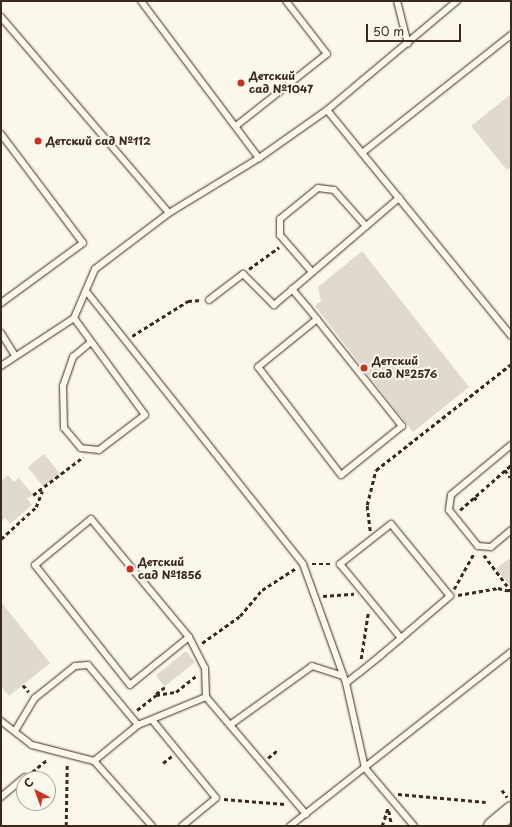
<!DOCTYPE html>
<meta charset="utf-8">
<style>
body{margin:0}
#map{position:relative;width:512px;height:827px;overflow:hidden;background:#fbf7ec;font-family:"Playpen Sans",sans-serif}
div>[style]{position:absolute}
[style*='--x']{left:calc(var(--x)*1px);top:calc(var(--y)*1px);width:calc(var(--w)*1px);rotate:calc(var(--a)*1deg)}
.green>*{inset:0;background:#dfd9ce;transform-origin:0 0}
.path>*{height:2.5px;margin-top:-1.25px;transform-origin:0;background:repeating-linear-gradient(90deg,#3b2a1e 0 4px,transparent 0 7px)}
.roads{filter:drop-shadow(0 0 1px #3b2a1e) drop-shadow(0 0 1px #3b2a1e)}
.service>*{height:6px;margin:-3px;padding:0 3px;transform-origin:3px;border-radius:3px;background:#fbf7ec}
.secondary>*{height:17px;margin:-8.5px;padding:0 8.5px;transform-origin:8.5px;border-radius:8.5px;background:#fbf7ec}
.dots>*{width:11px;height:11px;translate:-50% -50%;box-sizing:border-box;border:2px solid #fbf7ec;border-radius:50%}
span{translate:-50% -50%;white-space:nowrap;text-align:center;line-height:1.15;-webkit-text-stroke:4px #fbf7ec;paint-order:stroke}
.poi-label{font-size:11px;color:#3b2a1e;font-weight:700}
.left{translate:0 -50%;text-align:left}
.frame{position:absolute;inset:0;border:2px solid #3b2a1e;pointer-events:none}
.north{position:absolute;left:16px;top:771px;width:40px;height:40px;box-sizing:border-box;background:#fbf7ec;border:1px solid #aea59a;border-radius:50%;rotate:319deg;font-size:11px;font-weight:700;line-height:16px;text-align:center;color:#3b2a1e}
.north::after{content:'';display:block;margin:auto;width:14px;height:18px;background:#c8321e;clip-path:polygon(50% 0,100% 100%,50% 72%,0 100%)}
.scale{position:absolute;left:366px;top:24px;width:95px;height:18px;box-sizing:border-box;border:2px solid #3b2a1e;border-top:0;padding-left:5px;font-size:12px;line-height:14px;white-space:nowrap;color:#3b2a1e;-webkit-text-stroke:3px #fbf7ec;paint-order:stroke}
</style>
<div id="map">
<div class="green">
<div style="clip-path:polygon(511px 94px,511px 167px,507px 170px,471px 126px)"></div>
<div style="clip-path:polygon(362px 251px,469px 387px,413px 432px,315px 306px,321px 301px,318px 287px)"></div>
<div style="left:44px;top:454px;width:26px;height:21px;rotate:51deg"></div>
<div style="clip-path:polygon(8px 475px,14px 482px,19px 478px,33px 495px,27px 499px,32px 505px,10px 524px,5px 518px,1px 522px,1px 481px)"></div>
<div style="clip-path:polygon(511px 557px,511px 587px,496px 569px)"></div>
<div style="clip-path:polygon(1px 602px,50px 663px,9px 696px,1px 686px)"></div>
<div style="left:186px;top:651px;width:14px;height:39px;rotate:51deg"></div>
</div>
<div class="path">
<div style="--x:249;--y:269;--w:37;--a:-36"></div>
<div style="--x:132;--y:336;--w:66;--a:-32"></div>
<div style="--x:188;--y:301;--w:13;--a:-4"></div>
<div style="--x:505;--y:470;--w:9;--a:54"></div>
<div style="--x:33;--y:495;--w:63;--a:-37.2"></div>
<div style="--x:474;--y:497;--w:7;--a:45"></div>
<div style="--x:460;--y:510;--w:68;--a:-41.4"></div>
<div style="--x:370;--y:531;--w:26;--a:-97"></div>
<div style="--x:367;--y:505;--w:36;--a:-76"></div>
<div style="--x:376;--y:470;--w:172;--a:-38.1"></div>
<div style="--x:1;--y:539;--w:47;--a:-42.4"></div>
<div style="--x:36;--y:507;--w:17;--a:-69"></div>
<div style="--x:484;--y:555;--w:45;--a:53.1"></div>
<div style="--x:312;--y:564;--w:21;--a:0"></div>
<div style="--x:454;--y:589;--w:41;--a:-60.9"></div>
<div style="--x:458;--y:595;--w:41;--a:-9.9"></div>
<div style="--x:498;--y:588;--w:12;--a:14"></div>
<div style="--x:323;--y:596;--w:31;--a:-4"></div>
<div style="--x:202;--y:643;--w:47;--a:-35.4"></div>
<div style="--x:240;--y:616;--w:34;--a:-50"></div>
<div style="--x:262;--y:590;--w:40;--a:-32.9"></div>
<div style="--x:361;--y:659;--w:47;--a:-81.3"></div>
<div style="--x:23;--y:685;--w:9;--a:49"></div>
<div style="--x:156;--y:694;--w:11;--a:-38"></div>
<div style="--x:137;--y:710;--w:24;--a:-38"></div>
<div style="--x:156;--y:695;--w:20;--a:-9"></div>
<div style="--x:176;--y:692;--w:26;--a:-39"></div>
<div style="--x:268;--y:758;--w:14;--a:-39"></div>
<div style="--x:163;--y:763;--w:11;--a:-38"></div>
<div style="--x:32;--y:772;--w:21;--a:-39"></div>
<div style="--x:502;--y:790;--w:9;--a:54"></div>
<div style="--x:398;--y:794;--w:88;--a:5.2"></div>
<div style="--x:224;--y:799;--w:61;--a:4.7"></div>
<div style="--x:389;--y:811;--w:15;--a:79"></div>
<div style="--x:66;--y:826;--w:63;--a:-89.1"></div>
<div style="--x:382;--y:826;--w:20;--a:-72"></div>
</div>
<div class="roads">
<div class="service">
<div style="--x:141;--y:1;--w:196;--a:53.1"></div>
<div style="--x:397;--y:1;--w:44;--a:75.7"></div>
<div style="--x:1;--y:17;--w:258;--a:49.4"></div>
<div style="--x:327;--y:110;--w:291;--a:50.8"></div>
<div style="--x:236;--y:126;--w:116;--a:-38.4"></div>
<div style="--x:327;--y:54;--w:67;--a:-127.7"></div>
<div style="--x:1;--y:134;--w:136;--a:53"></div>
<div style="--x:83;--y:243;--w:102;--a:143.8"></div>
<div style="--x:362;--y:153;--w:190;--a:-38.4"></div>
<div style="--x:312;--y:272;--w:49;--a:-130.9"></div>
<div style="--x:280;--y:235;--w:16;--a:-90"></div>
<div style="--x:280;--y:219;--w:49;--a:-39.2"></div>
<div style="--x:318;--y:188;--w:16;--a:7"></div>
<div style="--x:334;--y:190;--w:48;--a:48.4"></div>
<div style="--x:292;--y:289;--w:25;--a:50"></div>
<div style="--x:308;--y:308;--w:151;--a:51.5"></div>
<div style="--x:402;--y:426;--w:78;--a:141.2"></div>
<div style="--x:341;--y:475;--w:136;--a:-127.5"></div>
<div style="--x:258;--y:367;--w:76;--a:-39.1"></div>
<div style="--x:86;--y:291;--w:349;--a:51.5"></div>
<div style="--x:303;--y:564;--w:127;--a:70.1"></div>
<div style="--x:346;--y:683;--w:87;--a:77.4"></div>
<div style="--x:365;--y:768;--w:76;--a:49.8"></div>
<div style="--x:209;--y:300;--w:43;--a:-37.4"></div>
<div style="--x:243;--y:274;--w:44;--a:45"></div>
<div style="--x:274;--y:305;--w:165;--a:-40.6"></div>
<div style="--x:74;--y:318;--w:120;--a:53.8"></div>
<div style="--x:145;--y:415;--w:58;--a:142.7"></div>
<div style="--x:99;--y:450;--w:18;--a:-174"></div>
<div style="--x:81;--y:448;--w:26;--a:-130"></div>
<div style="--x:64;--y:428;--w:42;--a:-91.4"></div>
<div style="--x:63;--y:386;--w:31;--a:-71"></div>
<div style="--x:73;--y:357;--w:23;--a:-40"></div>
<div style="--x:1;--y:333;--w:26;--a:58"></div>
<div style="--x:1;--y:366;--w:87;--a:-33.3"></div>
<div style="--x:74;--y:318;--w:53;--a:-66.8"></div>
<div style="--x:95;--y:269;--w:93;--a:-37.1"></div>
<div style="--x:169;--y:213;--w:105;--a:-31.4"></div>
<div style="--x:259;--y:158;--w:83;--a:-35.2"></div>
<div style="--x:327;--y:110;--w:170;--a:-40"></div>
<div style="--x:511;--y:445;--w:78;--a:140.2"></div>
<div style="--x:451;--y:495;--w:15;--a:98"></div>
<div style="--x:449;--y:510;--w:46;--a:51.1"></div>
<div style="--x:478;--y:546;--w:13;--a:4"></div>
<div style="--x:491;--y:547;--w:26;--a:-40"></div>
<div style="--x:91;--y:519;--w:153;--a:50.3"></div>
<div style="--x:189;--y:637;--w:76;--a:140.9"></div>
<div style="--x:130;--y:685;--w:153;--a:-128.4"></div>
<div style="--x:35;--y:565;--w:72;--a:-39.4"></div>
<div style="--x:189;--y:637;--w:35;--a:63"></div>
<div style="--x:205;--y:668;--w:29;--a:88"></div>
<div style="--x:346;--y:683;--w:16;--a:-38"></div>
<div style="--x:359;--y:673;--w:28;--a:-39"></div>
<div style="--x:381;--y:655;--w:26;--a:-40"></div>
<div style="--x:401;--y:638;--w:65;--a:-40.6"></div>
<div style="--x:450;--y:596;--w:93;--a:-129.3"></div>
<div style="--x:391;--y:524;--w:65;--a:141.9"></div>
<div style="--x:340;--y:564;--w:96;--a:50.5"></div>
<div style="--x:1;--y:721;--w:39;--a:38"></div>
<div style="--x:32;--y:745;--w:64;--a:14.5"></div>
<div style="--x:153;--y:721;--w:99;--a:50.7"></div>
<div style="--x:216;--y:798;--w:44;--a:140.5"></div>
<div style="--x:230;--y:725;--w:101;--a:-35.7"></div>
<div style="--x:312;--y:666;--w:33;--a:18"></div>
<div style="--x:15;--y:731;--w:39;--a:-59"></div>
<div style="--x:35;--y:698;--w:51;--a:-38.7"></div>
<div style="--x:75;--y:666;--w:13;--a:-4"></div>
<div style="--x:88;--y:665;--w:78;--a:50.2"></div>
<div style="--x:1;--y:797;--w:31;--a:-40"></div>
<div style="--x:152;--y:826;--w:87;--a:-131.7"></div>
<div style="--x:94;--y:761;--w:57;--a:-39.3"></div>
<div style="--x:138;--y:725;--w:74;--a:-22.4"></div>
<div style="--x:206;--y:697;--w:154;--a:49.5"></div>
<div style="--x:290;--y:826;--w:281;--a:-38.2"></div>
</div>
<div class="secondary">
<div style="--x:492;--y:826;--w:25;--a:-40"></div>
</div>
</div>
<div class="dots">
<div style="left:241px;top:83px;background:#c8321e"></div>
<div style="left:38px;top:141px;background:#c8321e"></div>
<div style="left:364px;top:368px;background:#c8321e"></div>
<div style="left:130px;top:569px;background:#c8321e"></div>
</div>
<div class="poi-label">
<span class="left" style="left:249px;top:83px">Детский<br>сад №1047</span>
<span class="left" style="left:46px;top:141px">Детский сад №112</span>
<span class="left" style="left:372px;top:368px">Детский<br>сад №2576</span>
<span class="left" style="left:138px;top:569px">Детский<br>сад №1856</span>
</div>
<div class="frame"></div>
<div class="north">С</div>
<div class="scale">50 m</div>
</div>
